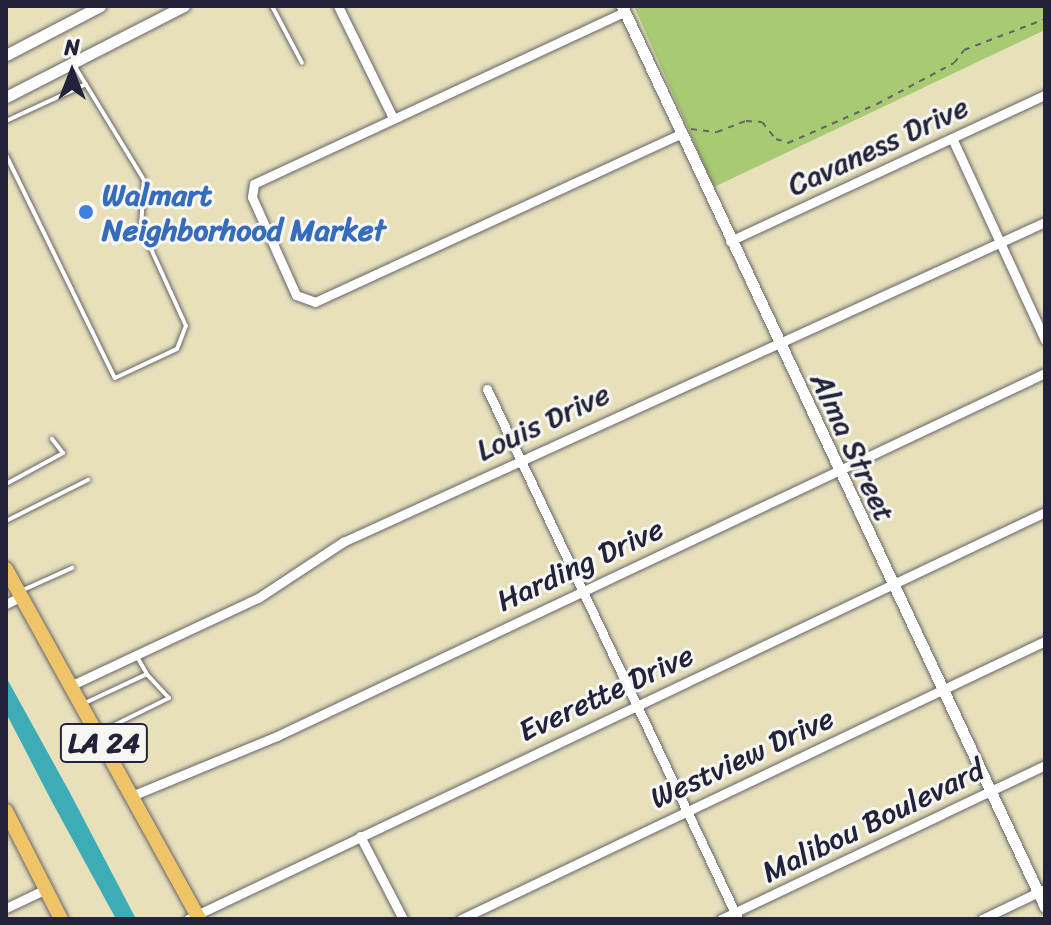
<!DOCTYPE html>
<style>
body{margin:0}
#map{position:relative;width:1051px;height:925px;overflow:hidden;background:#e7e0bb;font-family:Sriracha,sans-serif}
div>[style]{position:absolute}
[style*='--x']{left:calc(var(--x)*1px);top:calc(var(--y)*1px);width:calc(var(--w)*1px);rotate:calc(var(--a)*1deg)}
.green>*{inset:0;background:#a8ca72}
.water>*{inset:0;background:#3cadb7}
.path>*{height:2px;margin-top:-1px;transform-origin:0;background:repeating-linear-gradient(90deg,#676468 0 6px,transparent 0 12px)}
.roads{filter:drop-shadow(0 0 2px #676468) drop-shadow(0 0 2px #676468)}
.service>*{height:4px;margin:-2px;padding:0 2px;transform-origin:2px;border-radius:2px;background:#fff}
.minor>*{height:9px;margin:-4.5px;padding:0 4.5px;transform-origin:4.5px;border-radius:4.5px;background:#fff}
.tertiary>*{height:11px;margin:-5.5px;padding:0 5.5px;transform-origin:5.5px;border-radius:5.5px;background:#fff}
.primary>*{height:14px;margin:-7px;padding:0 7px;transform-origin:7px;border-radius:7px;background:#efc469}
.dots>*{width:22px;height:22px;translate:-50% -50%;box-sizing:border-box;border:4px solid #f6f6f2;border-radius:50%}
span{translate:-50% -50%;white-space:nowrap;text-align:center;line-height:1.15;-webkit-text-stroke:6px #f6f6f2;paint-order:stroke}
.shield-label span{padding:2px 6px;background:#f6f6f2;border:2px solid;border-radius:6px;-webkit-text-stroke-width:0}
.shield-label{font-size:28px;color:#22223b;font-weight:700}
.street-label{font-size:30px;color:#22223b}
.shop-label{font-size:30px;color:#366cbe;font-weight:700}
.left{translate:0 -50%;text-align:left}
.frame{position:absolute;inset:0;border:8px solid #22223b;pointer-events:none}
.north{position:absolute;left:32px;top:32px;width:80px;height:80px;-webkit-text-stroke:6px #f6f6f2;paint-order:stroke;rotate:0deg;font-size:22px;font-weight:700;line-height:32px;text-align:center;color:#22223b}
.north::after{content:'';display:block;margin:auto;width:28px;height:36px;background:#22223b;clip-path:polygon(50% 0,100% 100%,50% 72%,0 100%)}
</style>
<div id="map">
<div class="green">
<div style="clip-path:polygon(634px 6px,1045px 6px,1045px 30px,714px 187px)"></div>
</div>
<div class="water">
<div style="clip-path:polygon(6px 677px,69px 791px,136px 919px,116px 919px,51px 800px,6px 713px)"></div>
</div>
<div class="path">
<div style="--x:691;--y:129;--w:26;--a:7"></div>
<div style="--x:717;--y:132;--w:31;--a:-21"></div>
<div style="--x:746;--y:121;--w:16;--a:4"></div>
<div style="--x:762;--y:122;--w:22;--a:51"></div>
<div style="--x:776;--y:139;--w:13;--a:18"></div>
<div style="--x:788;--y:143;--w:97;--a:-23.7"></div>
<div style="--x:877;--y:104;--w:87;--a:-28"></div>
<div style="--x:954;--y:63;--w:16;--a:-52"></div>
<div style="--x:964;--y:50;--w:87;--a:-20.9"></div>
</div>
<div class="roads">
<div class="service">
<div style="--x:272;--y:6;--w:64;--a:62.2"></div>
<div style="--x:6;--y:121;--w:88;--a:-24.8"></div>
<div style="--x:6;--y:155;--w:248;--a:64"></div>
<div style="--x:115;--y:378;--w:68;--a:-25.1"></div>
<div style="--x:177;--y:349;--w:25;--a:-69"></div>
<div style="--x:186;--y:326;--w:109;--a:-114.4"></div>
<div style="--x:141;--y:227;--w:47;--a:-86.3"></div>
<div style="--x:144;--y:180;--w:137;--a:-121.3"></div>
<div style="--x:6;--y:484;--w:65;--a:-28.5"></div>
<div style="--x:63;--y:453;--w:18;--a:-128"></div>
<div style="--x:6;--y:521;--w:92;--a:-26.6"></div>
<div style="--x:23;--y:590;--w:54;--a:-24.2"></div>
<div style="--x:85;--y:703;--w:68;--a:-25.1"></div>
<div style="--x:147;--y:674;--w:20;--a:-120"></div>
<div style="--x:100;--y:732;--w:77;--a:-26.2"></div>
<div style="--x:169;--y:698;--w:33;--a:-133"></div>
</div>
<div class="minor">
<div style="--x:338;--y:6;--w:125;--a:63.8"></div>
<div style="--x:624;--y:12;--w:408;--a:155.1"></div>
<div style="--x:254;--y:184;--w:13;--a:99"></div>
<div style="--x:252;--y:197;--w:107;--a:65.8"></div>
<div style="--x:296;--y:295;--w:20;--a:20"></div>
<div style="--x:315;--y:302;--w:402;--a:-24.7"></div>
<div style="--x:952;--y:138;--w:222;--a:65.3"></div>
<div style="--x:730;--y:241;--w:347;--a:-24.9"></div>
<div style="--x:487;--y:389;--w:586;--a:64.66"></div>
<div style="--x:6;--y:604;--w:16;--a:-27"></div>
<div style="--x:72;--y:685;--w:205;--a:-25.1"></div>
<div style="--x:258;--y:598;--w:102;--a:-33.4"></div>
<div style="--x:343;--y:542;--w:771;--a:-24.51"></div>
<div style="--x:134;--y:795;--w:155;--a:-22.4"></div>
<div style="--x:277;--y:736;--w:849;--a:-25.3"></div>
<div style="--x:360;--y:836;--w:93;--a:62.6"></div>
<div style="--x:6;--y:908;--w:44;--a:-25.4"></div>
<div style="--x:188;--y:919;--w:949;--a:-25.4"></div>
<div style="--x:461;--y:919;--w:647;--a:-25.46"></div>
<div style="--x:721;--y:919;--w:359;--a:-25.4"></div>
<div style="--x:982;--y:919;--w:70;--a:-25.5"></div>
</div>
<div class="tertiary">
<div style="--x:622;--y:6;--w:995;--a:64.85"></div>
<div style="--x:6;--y:55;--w:106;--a:-27.5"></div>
<div style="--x:6;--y:97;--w:200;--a:-27.1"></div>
</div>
<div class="primary">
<div style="--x:6;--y:569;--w:400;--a:61.1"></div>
<div style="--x:6;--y:811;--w:121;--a:63"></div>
</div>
</div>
<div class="dots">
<div style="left:86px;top:212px;background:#3f7fe0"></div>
</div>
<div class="shield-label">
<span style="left:104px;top:743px">LA 24</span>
</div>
<div class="street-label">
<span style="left:878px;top:146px;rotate:-25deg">Cavaness Drive</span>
<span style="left:543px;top:422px;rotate:-25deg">Louis Drive</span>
<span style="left:853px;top:447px;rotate:65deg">Alma Street</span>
<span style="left:580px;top:565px;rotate:-25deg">Harding Drive</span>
<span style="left:606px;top:693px;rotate:-25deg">Everette Drive</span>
<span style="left:742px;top:758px;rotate:-25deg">Westview Drive</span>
<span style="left:873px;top:821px;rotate:-26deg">Malibou Boulevard</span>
</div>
<div class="shop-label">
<span class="left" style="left:102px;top:212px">Walmart<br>Neighborhood Market</span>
</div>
<div class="frame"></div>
<div class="north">N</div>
</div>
